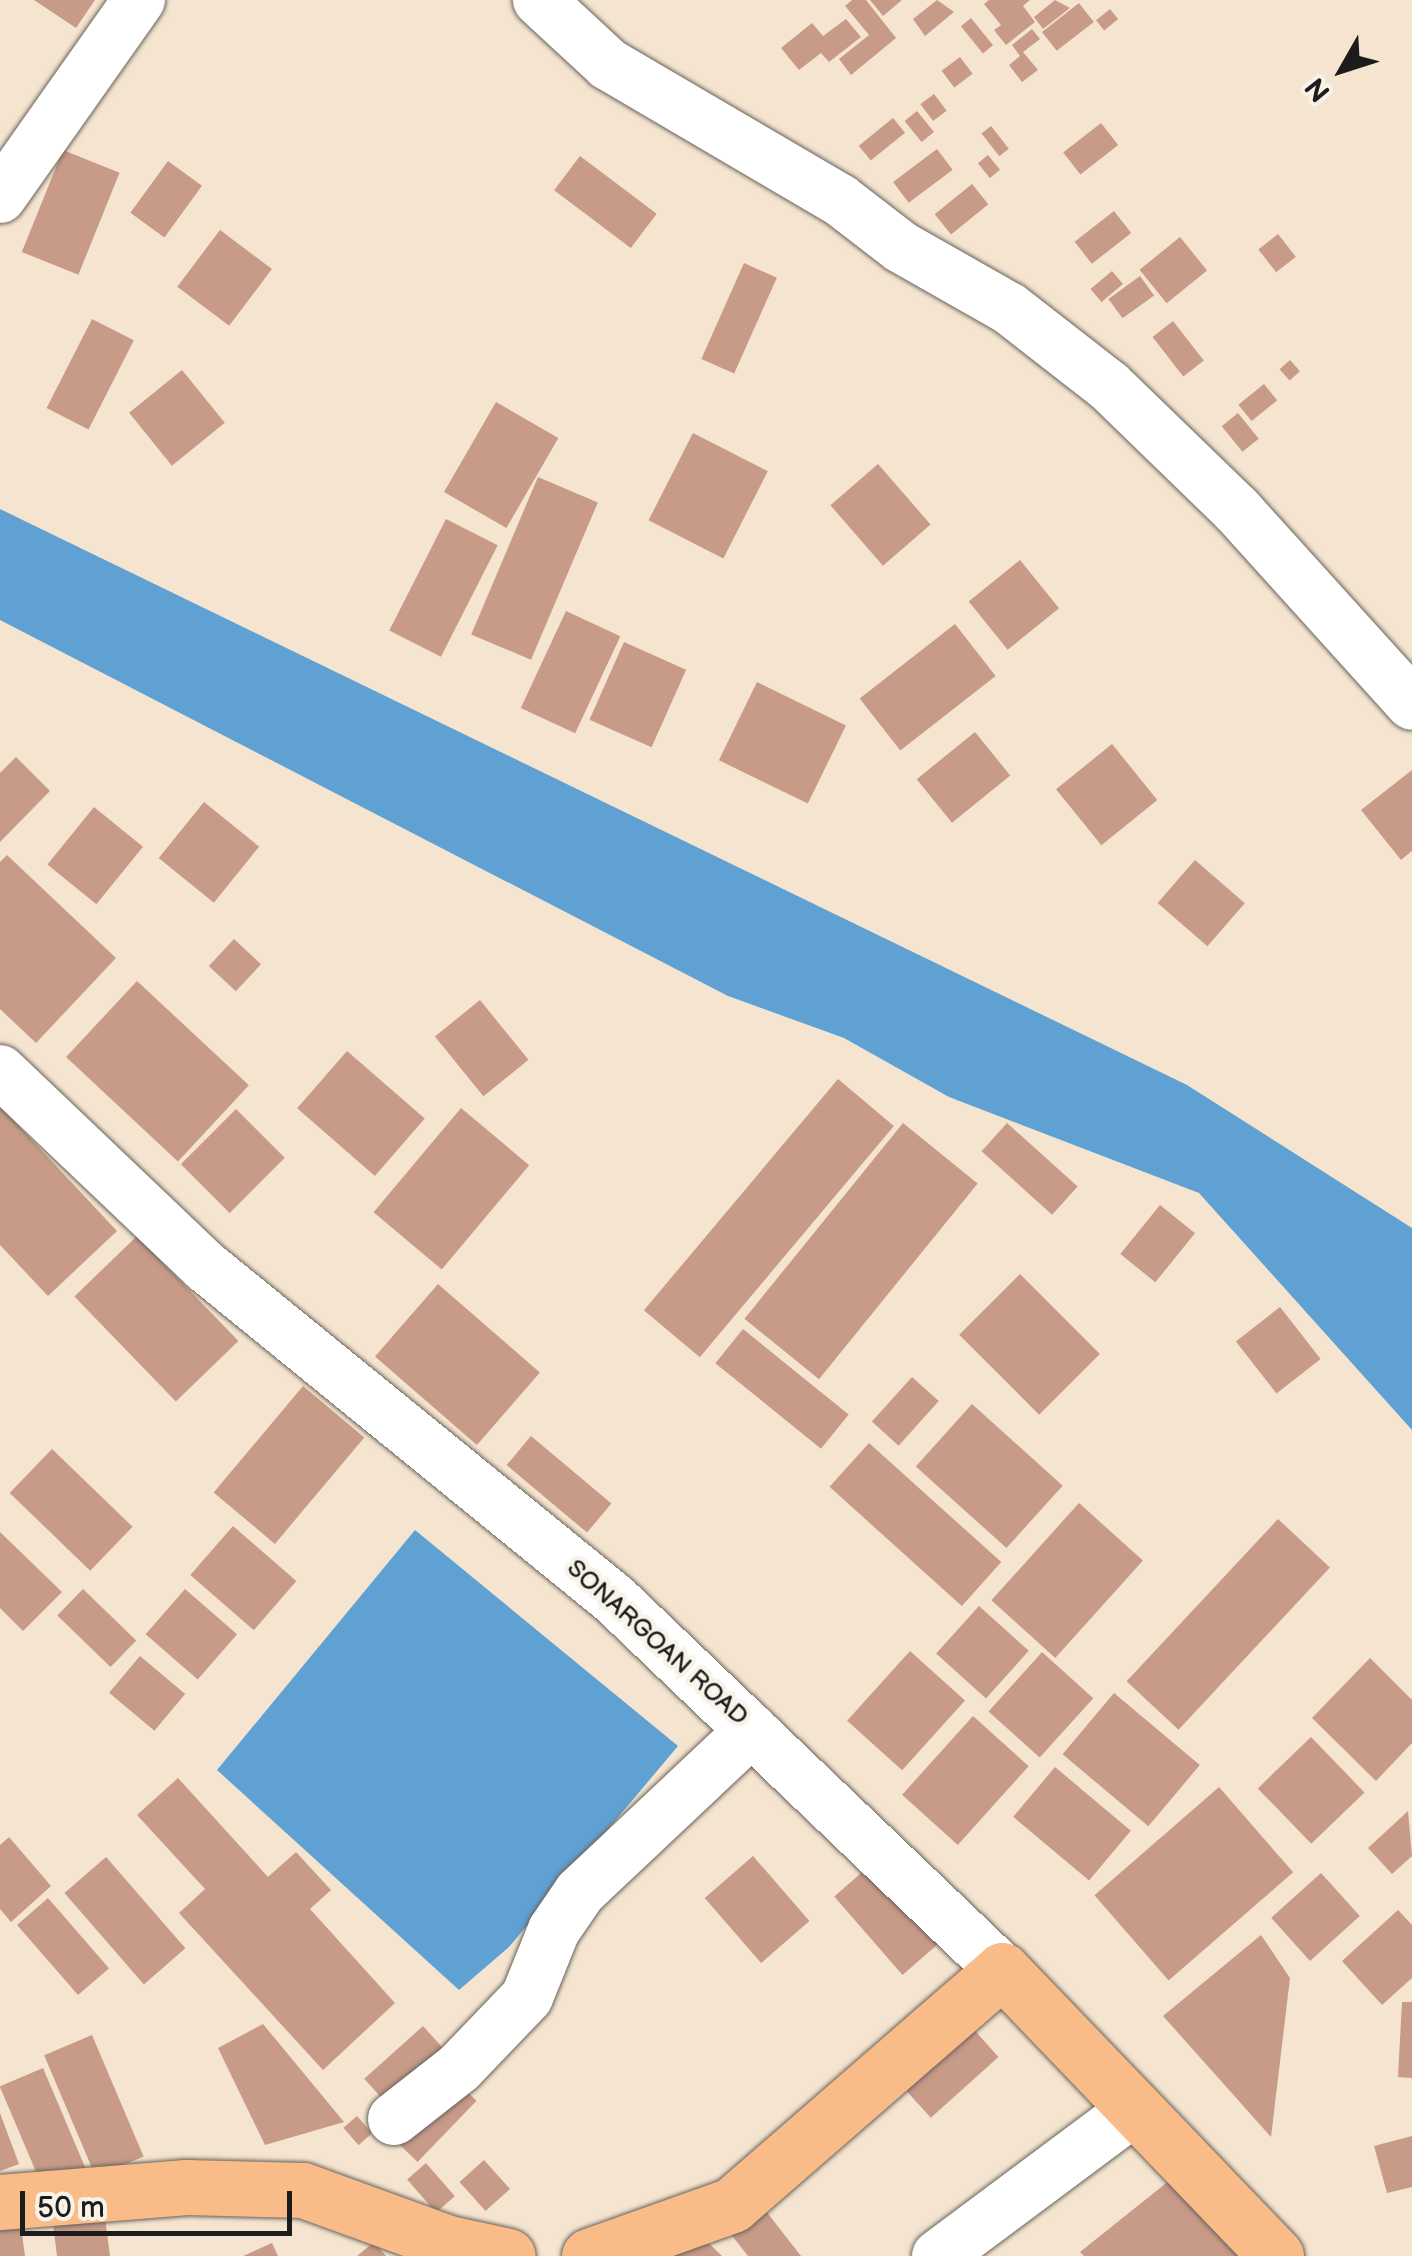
<!DOCTYPE html>
<style>
body{margin:0}
#map{position:relative;width:1412px;height:2256px;overflow:hidden;background:#f5e5d0;font-family:"Balsamiq Sans",sans-serif}
div>[style]{position:absolute}
[style*='--x']{left:calc(var(--x)*1px);top:calc(var(--y)*1px);width:calc(var(--w)*1px);rotate:calc(var(--a)*1deg)}
.water>*{inset:0;background:#60a1d3}
.building>*{inset:0;background:#c89a88;transform-origin:0 0}
.roads{filter:drop-shadow(0 0 2px #68625b) drop-shadow(0 0 2px #68625b)}
.minor>*{height:52px;margin:-26px;padding:0 26px;transform-origin:26px;border-radius:26px;background:#fff}
.major>*{height:55px;margin:-27.5px;padding:0 27.5px;transform-origin:27.5px;border-radius:27.5px;background:#f9bc89}
span{translate:-50% -50%;white-space:nowrap;text-align:center;line-height:1.15;-webkit-text-stroke:9px #f7f3e8;paint-order:stroke}
.street-label{font-size:25px;color:#1c1c1c}
.north{position:absolute;left:1292px;top:20px;width:100px;height:100px;-webkit-text-stroke:8px #f7f3e8;paint-order:stroke;rotate:231deg;font-size:28px;font-weight:700;line-height:40px;text-align:center;color:#1c1c1c}
.north::after{content:'';display:block;margin:auto;width:35px;height:45px;background:#1c1c1c;clip-path:polygon(50% 0,100% 100%,50% 72%,0 100%)}
.scale{position:absolute;left:20px;top:2191px;width:272px;height:45px;box-sizing:border-box;border:5px solid #1c1c1c;border-top:0;padding-left:12px;font-size:30px;line-height:35px;white-space:nowrap;color:#1c1c1c;-webkit-text-stroke:8px #f7f3e8;paint-order:stroke}
</style>
<div id="map">
<div class="water">
<div style="clip-path:polygon(0 509px,1187px 1085px,1412px 1228px,1412px 1430px,1199px 1193px,949px 1097px,844px 1038px,728px 996px,0 620px)"></div>
<div style="clip-path:polygon(415px 1530px,678px 1746px,509px 1947px,459px 1990px,217px 1770px)"></div>
</div>
<div class="building">
<div style="clip-path:polygon(34px 0,95px 0,76px 28px)"></div>
<div style="clip-path:polygon(852px 0,866px 0,896px 38px,851px 75px,839px 59px,869px 35px,845px 6px)"></div>
<div style="clip-path:polygon(870px 0,902px 0,883px 16px)"></div>
<div style="clip-path:polygon(937px 0,954px 12px,925px 36px,913px 19px)"></div>
<div style="clip-path:polygon(989px 0,1030px 0,1023px 6px,1035px 22px,1006px 45px,994px 30px,1001px 25px,984px 4px)"></div>
<div style="clip-path:polygon(1055px 0,1070px 8px,1043px 29px,1034px 17px)"></div>
<div style="left:1079px;top:3px;width:24px;height:47px;rotate:52deg"></div>
<div style="left:1110px;top:9px;width:13px;height:18px;rotate:51deg"></div>
<div style="left:971px;top:18px;width:35px;height:13px;rotate:51deg"></div>
<div style="clip-path:polygon(846px 19px,861px 37px,829px 62px,821px 53px,799px 70px,781px 48px,812px 23px,823px 36px)"></div>
<div style="clip-path:polygon(1032px 29px,1040px 39px,1023px 52px,1038px 70px,1022px 82px,1009px 65px,1020px 56px,1012px 45px)"></div>
<div style="left:960px;top:57px;width:21px;height:23px;rotate:53deg"></div>
<div style="left:934px;top:94px;width:21px;height:17px;rotate:53deg"></div>
<div style="left:917px;top:111px;width:27px;height:16px;rotate:51deg"></div>
<div style="left:893px;top:118px;width:19px;height:44px;rotate:51deg"></div>
<div style="left:1101px;top:123px;width:28px;height:48px;rotate:52deg"></div>
<div style="left:991px;top:126px;width:29px;height:12px;rotate:52deg"></div>
<div style="left:937px;top:149px;width:26px;height:55px;rotate:53deg"></div>
<div style="left:63px;top:150px;width:61px;height:110px;rotate:22deg"></div>
<div style="left:988px;top:155px;width:19px;height:13px;rotate:51deg"></div>
<div style="left:580px;top:156px;width:96px;height:43px;rotate:37deg"></div>
<div style="left:168px;top:161px;width:42px;height:64px;rotate:36deg"></div>
<div style="left:972px;top:184px;width:26px;height:48px;rotate:51deg"></div>
<div style="left:1114px;top:211px;width:28px;height:50px;rotate:52deg"></div>
<div style="left:220px;top:230px;width:65px;height:71px;rotate:37deg"></div>
<div style="left:1278px;top:234px;width:29px;height:25px;rotate:52deg"></div>
<div style="left:1180px;top:237px;width:43px;height:52px;rotate:51deg"></div>
<div style="left:744px;top:263px;width:36px;height:105px;rotate:24deg"></div>
<div style="left:1112px;top:271px;width:17px;height:28px;rotate:50deg"></div>
<div style="left:1140px;top:276px;width:24px;height:39px;rotate:54deg"></div>
<div style="left:92px;top:319px;width:47px;height:100px;rotate:27deg"></div>
<div style="left:1173px;top:321px;width:50px;height:26px;rotate:52deg"></div>
<div style="left:1290px;top:360px;width:15px;height:14px;rotate:48deg"></div>
<div style="left:182px;top:370px;width:68px;height:68px;rotate:51deg"></div>
<div style="left:1264px;top:384px;width:21px;height:33px;rotate:51deg"></div>
<div style="left:496px;top:402px;width:72px;height:104px;rotate:30deg"></div>
<div style="left:1238px;top:413px;width:33px;height:21px;rotate:51deg"></div>
<div style="left:693px;top:433px;width:84px;height:98px;rotate:27deg"></div>
<div style="left:878px;top:464px;width:80px;height:63px;rotate:49deg"></div>
<div style="left:538px;top:477px;width:65px;height:171px;rotate:23deg"></div>
<div style="left:446px;top:519px;width:58px;height:125px;rotate:27deg"></div>
<div style="left:1020px;top:560px;width:62px;height:66px;rotate:51deg"></div>
<div style="left:566px;top:611px;width:60px;height:107px;rotate:25deg"></div>
<div style="left:955px;top:624px;width:66px;height:121px;rotate:52deg"></div>
<div style="left:624px;top:642px;width:68px;height:85px;rotate:24deg"></div>
<div style="left:757px;top:682px;width:99px;height:87px;rotate:26deg"></div>
<div style="left:975px;top:732px;width:56px;height:75px;rotate:51deg"></div>
<div style="left:1112px;top:744px;width:72px;height:72px;rotate:51deg"></div>
<div style="clip-path:polygon(16px 757px,50px 791px,0 842px,0 773px)"></div>
<div style="clip-path:polygon(1412px 770px,1412px 851px,1401px 860px,1361px 810px)"></div>
<div style="left:204px;top:802px;width:71px;height:72px;rotate:39deg"></div>
<div style="left:94px;top:807px;width:63px;height:74px;rotate:39deg"></div>
<div style="clip-path:polygon(7px 855px,116px 958px,36px 1043px,0 1009px,0 862px)"></div>
<div style="left:1195px;top:860px;width:66px;height:57px;rotate:41deg"></div>
<div style="left:234px;top:939px;width:37px;height:37px;rotate:43deg"></div>
<div style="left:137px;top:981px;width:153px;height:104px;rotate:43deg"></div>
<div style="left:480px;top:1000px;width:77px;height:58px;rotate:51deg"></div>
<div style="left:347px;top:1051px;width:103px;height:76px;rotate:41deg"></div>
<div style="left:838px;top:1079px;width:73px;height:302px;rotate:40deg"></div>
<div style="clip-path:polygon(0 1106px,117px 1231px,48px 1296px,0 1245px)"></div>
<div style="left:461px;top:1108px;width:89px;height:136px;rotate:40deg"></div>
<div style="left:236px;top:1109px;width:69px;height:78px;rotate:45deg"></div>
<div style="left:903px;top:1123px;width:96px;height:252px;rotate:39deg"></div>
<div style="left:1007px;top:1123px;width:95px;height:38px;rotate:42deg"></div>
<div style="left:1160px;top:1205px;width:45px;height:63px;rotate:39deg"></div>
<div style="left:137px;top:1236px;width:146px;height:87px;rotate:46deg"></div>
<div style="left:1020px;top:1274px;width:113px;height:86px;rotate:45deg"></div>
<div style="left:438px;top:1284px;width:135px;height:96px;rotate:41deg"></div>
<div style="left:1280px;top:1307px;width:66px;height:56px;rotate:52deg"></div>
<div style="left:743px;top:1329px;width:136px;height:44px;rotate:39deg"></div>
<div style="left:912px;top:1377px;width:36px;height:60px;rotate:42deg"></div>
<div style="left:303px;top:1386px;width:80px;height:139px;rotate:40deg"></div>
<div style="left:972px;top:1404px;width:122px;height:84px;rotate:42deg"></div>
<div style="left:531px;top:1436px;width:105px;height:38px;rotate:40deg"></div>
<div style="left:869px;top:1443px;width:178px;height:59px;rotate:42deg"></div>
<div style="left:52px;top:1449px;width:112px;height:61px;rotate:44deg"></div>
<div style="left:1079px;top:1503px;width:86px;height:131px;rotate:42deg"></div>
<div style="left:1278px;top:1519px;width:71px;height:222px;rotate:43deg"></div>
<div style="left:233px;top:1526px;width:84px;height:65px;rotate:41deg"></div>
<div style="clip-path:polygon(0 1532px,62px 1592px,23px 1631px,0 1608px)"></div>
<div style="left:83px;top:1589px;width:74px;height:37px;rotate:44deg"></div>
<div style="left:185px;top:1589px;width:69px;height:60px;rotate:41deg"></div>
<div style="left:979px;top:1606px;width:67px;height:64px;rotate:42deg"></div>
<div style="left:910px;top:1651px;width:74px;height:94px;rotate:42deg"></div>
<div style="left:1042px;top:1652px;width:69px;height:80px;rotate:42deg"></div>
<div style="left:140px;top:1656px;width:59px;height:48px;rotate:40deg"></div>
<div style="clip-path:polygon(1370px 1658px,1412px 1700px,1412px 1743px,1376px 1781px,1312px 1718px)"></div>
<div style="left:1114px;top:1693px;width:112px;height:80px;rotate:40deg"></div>
<div style="left:973px;top:1716px;width:75px;height:106px;rotate:42deg"></div>
<div style="left:1311px;top:1737px;width:77px;height:74px;rotate:46deg"></div>
<div style="left:1055px;top:1767px;width:99px;height:65px;rotate:40deg"></div>
<div style="clip-path:polygon(178px 1778px,268px 1877px,296px 1852px,331px 1890px,310px 1909px,395px 2003px,323px 2070px,179px 1913px,205px 1889px,137px 1815px)"></div>
<div style="left:1219px;top:1787px;width:113px;height:165px;rotate:49deg"></div>
<div style="clip-path:polygon(1408px 1811px,1412px 1856px,1392px 1874px,1368px 1848px)"></div>
<div style="clip-path:polygon(9px 1837px,51px 1886px,11px 1922px,0 1909px,0 1845px)"></div>
<div style="left:753px;top:1856px;width:86px;height:64px;rotate:49deg"></div>
<div style="left:106px;top:1857px;width:121px;height:55px;rotate:49deg"></div>
<div style="left:875px;top:1861px;width:104px;height:54px;rotate:49deg"></div>
<div style="left:1321px;top:1873px;width:58px;height:67px;rotate:48deg"></div>
<div style="left:48px;top:1898px;width:93px;height:41px;rotate:49deg"></div>
<div style="clip-path:polygon(1398px 1910px,1412px 1925px,1412px 1978px,1382px 2005px,1342px 1961px)"></div>
<div style="clip-path:polygon(1261px 1935px,1290px 1978px,1271px 2137px,1163px 2016px)"></div>
<div style="clip-path:polygon(1402px 2002px,1412px 2002px,1412px 2078px,1398px 2077px)"></div>
<div style="left:967px;top:2022px;width:47px;height:91px;rotate:48deg"></div>
<div style="clip-path:polygon(263px 2024px,344px 2122px,265px 2145px,218px 2048px)"></div>
<div style="left:423px;top:2026px;width:51px;height:79px;rotate:48deg"></div>
<div style="left:92px;top:2035px;width:132px;height:52px;rotate:67deg"></div>
<div style="left:43px;top:2068px;width:108px;height:47px;rotate:67deg"></div>
<div style="left:455px;top:2080px;width:30px;height:85px;rotate:44deg"></div>
<div style="clip-path:polygon(0 2113px,19px 2164px,0 2171px)"></div>
<div style="left:357px;top:2116px;width:23px;height:18px;rotate:49deg"></div>
<div style="clip-path:polygon(1412px 2136px,1412px 2187px,1387px 2193px,1374px 2146px)"></div>
<div style="left:484px;top:2160px;width:39px;height:33px;rotate:48deg"></div>
<div style="left:426px;top:2163px;width:44px;height:25px;rotate:49deg"></div>
<div style="clip-path:polygon(1175px 2176px,1240px 2256px,1084px 2256px,1080px 2252px)"></div>
<div style="clip-path:polygon(762px 2206px,801px 2256px,748px 2256px,729px 2232px)"></div>
<div style="clip-path:polygon(104px 2210px,110px 2256px,57px 2256px,52px 2216px)"></div>
<div style="clip-path:polygon(20px 2220px,25px 2256px,0 2256px,0 2224px)"></div>
<div style="clip-path:polygon(697px 2232px,722px 2256px,674px 2256px)"></div>
<div style="clip-path:polygon(374px 2242px,386px 2256px,357px 2256px)"></div>
<div style="clip-path:polygon(272px 2243px,278px 2256px,243px 2256px)"></div>
</div>
<div class="roads">
<div class="minor">
<div style="--x:539;--y:0;--w:94;--a:42.8"></div>
<div style="--x:608;--y:64;--w:269;--a:30.4"></div>
<div style="--x:840;--y:200;--w:77;--a:37.6"></div>
<div style="--x:901;--y:247;--w:125;--a:29.6"></div>
<div style="--x:1010;--y:309;--w:125;--a:37.9"></div>
<div style="--x:1109;--y:386;--w:178;--a:44.1"></div>
<div style="--x:1237;--y:510;--w:261;--a:47.9"></div>
<div style="--x:0;--y:197;--w:241;--a:-54.8"></div>
<div style="--x:0;--y:1071;--w:284;--a:43.6"></div>
<div style="--x:206;--y:1267;--w:526;--a:39.14"></div>
<div style="--x:614;--y:1599;--w:537;--a:43.72"></div>
<div style="--x:394;--y:2119;--w:83;--a:-38.1"></div>
<div style="--x:459;--y:2068;--w:98;--a:-46.2"></div>
<div style="--x:527;--y:1997;--w:72;--a:-68.1"></div>
<div style="--x:554;--y:1930;--w:46;--a:-55.6"></div>
<div style="--x:580;--y:1892;--w:236;--a:-43.3"></div>
<div style="--x:938;--y:2256;--w:244;--a:-36.7"></div>
</div>
<div class="major">
<div style="--x:0;--y:2202;--w:187;--a:-4.6"></div>
<div style="--x:186;--y:2187;--w:117;--a:1.5"></div>
<div style="--x:303;--y:2190;--w:155;--a:20"></div>
<div style="--x:449;--y:2243;--w:60;--a:12.4"></div>
<div style="--x:589;--y:2256;--w:152;--a:-19.6"></div>
<div style="--x:732;--y:2205;--w:358;--a:-41"></div>
<div style="--x:1002;--y:1970;--w:396;--a:46.2"></div>
</div>
</div>
<div class="street-label">
<span style="left:657px;top:1643px;rotate:42deg">SONARGOAN ROAD</span>
</div>
<div class="north">N</div>
<div class="scale">50 m</div>
</div>
